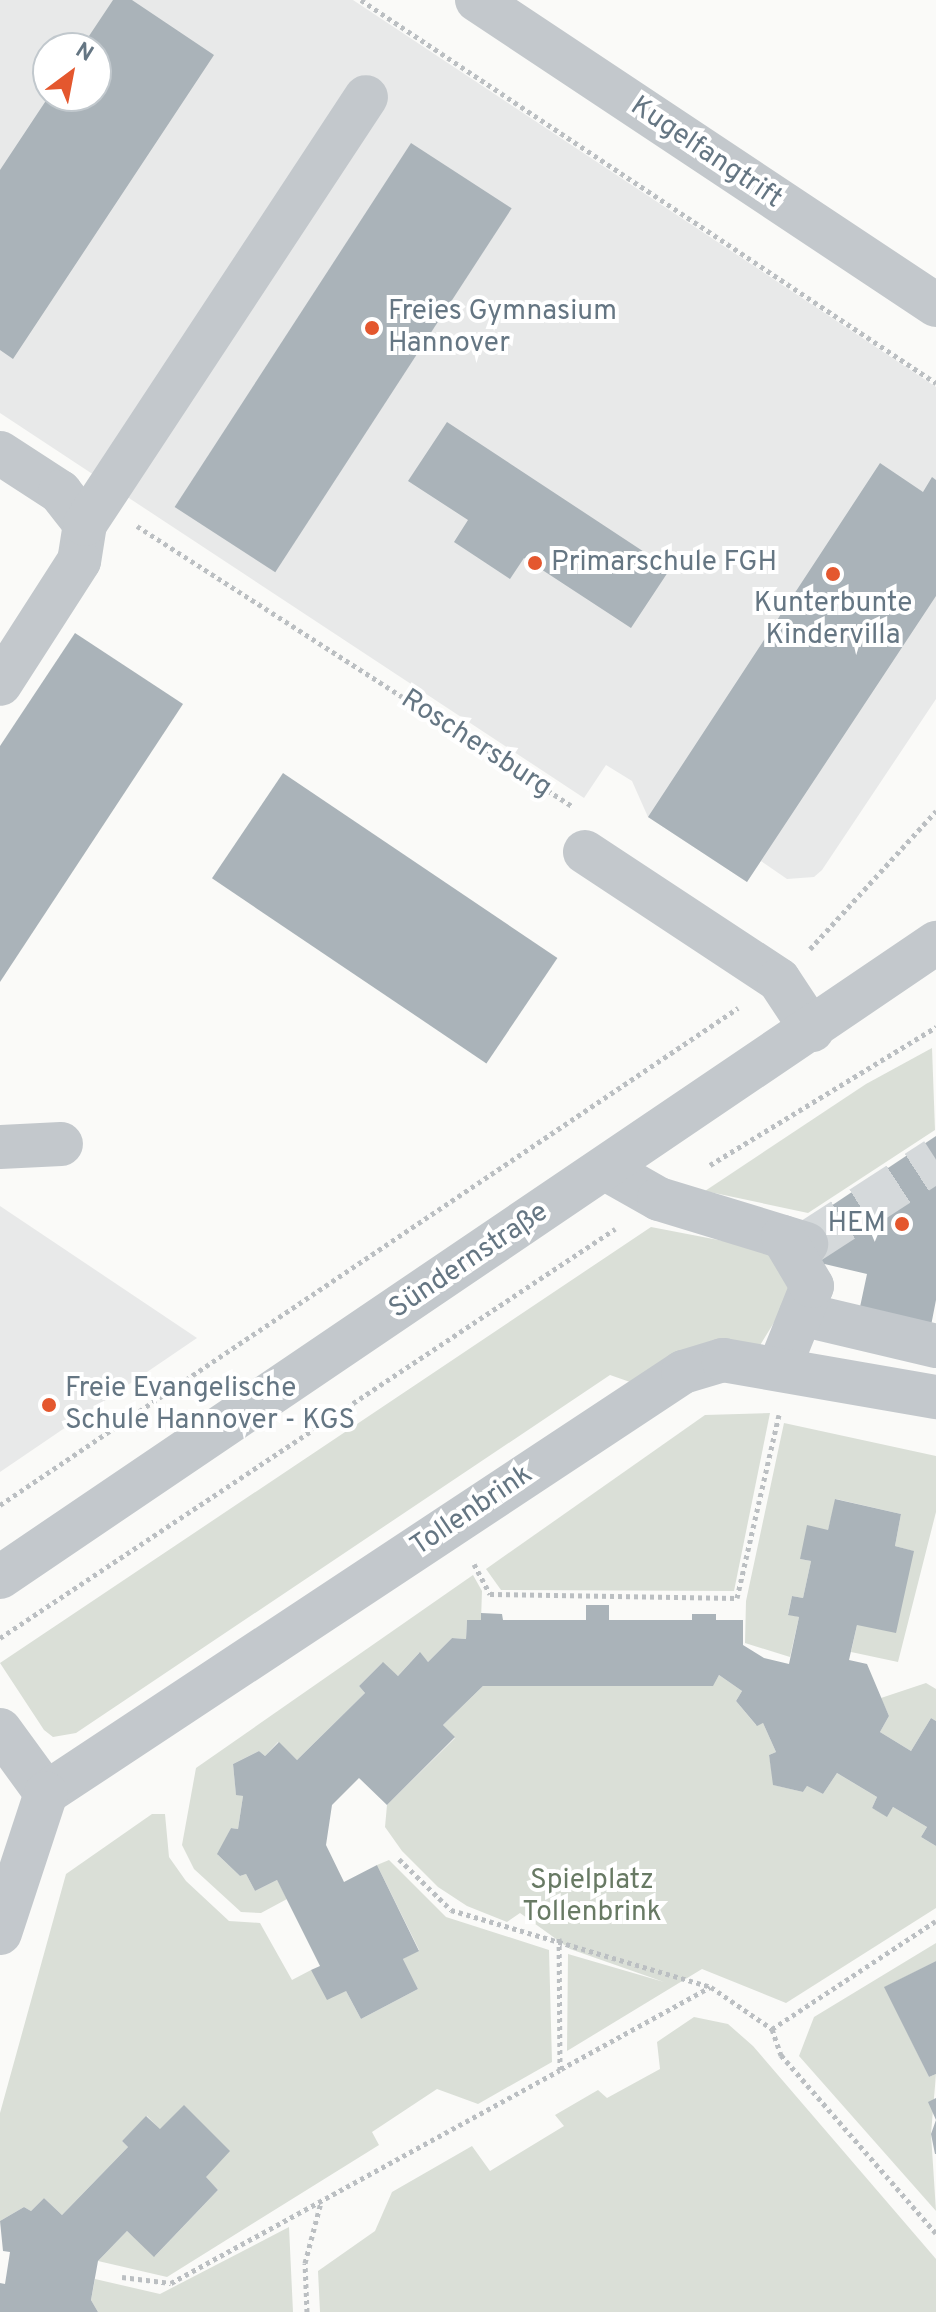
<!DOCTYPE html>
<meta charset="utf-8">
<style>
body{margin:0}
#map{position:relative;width:936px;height:2312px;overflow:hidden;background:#fafaf8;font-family:Overpass,sans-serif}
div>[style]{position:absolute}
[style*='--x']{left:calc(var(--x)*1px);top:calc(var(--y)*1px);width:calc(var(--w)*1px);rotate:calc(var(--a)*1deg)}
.built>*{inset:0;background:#e8e9e9}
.green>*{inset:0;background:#dadfd7}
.building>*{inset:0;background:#aab3b9;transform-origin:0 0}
.minor-tunnel>*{height:44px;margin-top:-22px;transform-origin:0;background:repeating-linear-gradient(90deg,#d5d9db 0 44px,transparent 0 66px)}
.path>*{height:5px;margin-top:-2.5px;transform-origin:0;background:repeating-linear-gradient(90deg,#bbbfc2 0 4px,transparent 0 8px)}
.minor>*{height:44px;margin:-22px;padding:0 22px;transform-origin:22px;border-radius:22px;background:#c3c8cc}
.dots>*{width:22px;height:22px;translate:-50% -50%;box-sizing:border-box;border:4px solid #fff;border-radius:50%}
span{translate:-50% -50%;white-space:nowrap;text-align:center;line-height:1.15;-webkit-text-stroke:8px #fff;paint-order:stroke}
.street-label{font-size:28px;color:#657683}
.poi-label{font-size:28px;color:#657683}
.left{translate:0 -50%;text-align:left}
.right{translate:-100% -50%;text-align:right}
.park-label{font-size:28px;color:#687a64}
.north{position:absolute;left:32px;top:32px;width:80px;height:80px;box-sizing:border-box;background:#fff;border:2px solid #c1c8cd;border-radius:50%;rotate:32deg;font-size:22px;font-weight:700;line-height:32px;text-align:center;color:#657683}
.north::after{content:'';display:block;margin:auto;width:28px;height:36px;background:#e4572e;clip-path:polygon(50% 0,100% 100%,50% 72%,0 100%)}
</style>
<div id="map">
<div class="built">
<div style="clip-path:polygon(evenodd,0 0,353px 0,936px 387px,936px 699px,822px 870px,814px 877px,787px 879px,761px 861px,747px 882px,648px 817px,632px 781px,606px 765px,584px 798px,0 413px,0 0,48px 48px,96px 48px,96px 96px,48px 96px,48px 48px)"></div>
<div style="clip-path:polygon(0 1206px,197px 1338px,0 1472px)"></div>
</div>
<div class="green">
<div style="clip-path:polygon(932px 1048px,935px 1130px,808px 1213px,705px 1191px,866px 1084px)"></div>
<div style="clip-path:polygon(651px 1227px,771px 1250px,794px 1290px,759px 1347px,630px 1382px,610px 1375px,76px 1733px,53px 1737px,44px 1730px,0 1663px)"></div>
<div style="clip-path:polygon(770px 1413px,734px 1591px,501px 1590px,486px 1569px,705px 1415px)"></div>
<div style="clip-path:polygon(784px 1423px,936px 1456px,936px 1512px,898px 1662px,851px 1652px,857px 1625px,913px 1551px,895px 1546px,901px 1514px,836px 1499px,828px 1530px,800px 1559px,811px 1561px,803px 1598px,792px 1596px,788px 1614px,799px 1617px,790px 1657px,745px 1643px,746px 1601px)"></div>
<div style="clip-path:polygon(473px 1575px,482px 1591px,481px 1620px,467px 1620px,466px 1639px,452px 1638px,428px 1662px,419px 1653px,398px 1676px,382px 1663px,359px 1686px,365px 1693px,297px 1760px,278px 1742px,265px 1756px,259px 1751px,233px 1764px,236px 1794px,243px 1796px,238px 1829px,231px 1828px,218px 1855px,240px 1876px,246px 1874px,255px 1891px,277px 1880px,287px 1899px,261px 1913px,241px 1912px,194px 1869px,182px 1845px,196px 1768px)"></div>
<div style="clip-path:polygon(719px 1675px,742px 1691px,736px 1701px,756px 1725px,763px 1723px,776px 1752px,769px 1755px,774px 1785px,803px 1792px,807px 1786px,823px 1794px,837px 1773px,877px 1797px,872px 1808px,887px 1816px,893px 1807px,927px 1827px,921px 1837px,936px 1846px,936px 1908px,786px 2003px,702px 1969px,567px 2051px,568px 1954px,664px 1982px,570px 1949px,520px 1913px,507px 1922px,467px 1906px,438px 1887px,402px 1851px,385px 1827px,387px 1805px,455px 1738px,443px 1725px,483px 1686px,712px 1686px)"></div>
<div style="clip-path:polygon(926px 1683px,936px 1689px,936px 1721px,931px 1718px,911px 1751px,880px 1732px,889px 1716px,881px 1698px)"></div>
<div style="clip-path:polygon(152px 1814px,165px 1814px,169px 1857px,186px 1881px,229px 1921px,260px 1923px,292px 1980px,311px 1970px,346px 1991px,361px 2019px,418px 1989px,403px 1959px,419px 1950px,377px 1865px,389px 1860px,446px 1917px,549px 1950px,552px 2062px,478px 2104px,437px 2089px,372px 2132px,379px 2145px,167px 2277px,98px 2261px,127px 2231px,155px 2256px,218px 2190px,147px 2116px,122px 2141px,128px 2147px,62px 2215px,44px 2198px,31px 2211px,24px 2207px,0 2221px,0 2113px,66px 1874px)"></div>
<div style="clip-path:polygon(936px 1943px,936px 1961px,885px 1987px,929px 2077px,936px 2074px,931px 2134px,936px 2211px,799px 2056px,814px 2017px)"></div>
<div style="clip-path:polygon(694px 2017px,728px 2024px,753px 2046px,936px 2259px,936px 2312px,320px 2312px,318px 2271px,375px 2231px,392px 2192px,472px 2146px,490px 2171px,564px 2126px,555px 2115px,598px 2090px,607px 2098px,660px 2069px,657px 2042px)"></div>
<div style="clip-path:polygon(289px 2227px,293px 2312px,98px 2312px,91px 2300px,95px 2279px,160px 2294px)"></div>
</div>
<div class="building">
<div style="clip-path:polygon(113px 0,132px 0,214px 55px,13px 359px,0 350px,0 170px,49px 96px,96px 96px,96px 48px,81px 48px)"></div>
<div style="left:411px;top:143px;width:120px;height:434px;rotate:33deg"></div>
<div style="clip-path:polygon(447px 422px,670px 569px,631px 628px,524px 558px,510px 579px,454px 542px,468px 520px,408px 481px)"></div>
<div style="clip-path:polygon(880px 463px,923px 492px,932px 477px,936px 480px,936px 596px,747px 882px,648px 817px)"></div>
<div style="clip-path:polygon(75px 633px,183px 704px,0 982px,0 746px)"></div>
<div style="left:283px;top:773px;width:331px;height:127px;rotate:34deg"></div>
<div style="clip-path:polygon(936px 1136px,936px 1300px,929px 1336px,857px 1321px,867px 1274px,816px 1262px,795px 1230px)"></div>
<div style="clip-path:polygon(835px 1499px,901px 1514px,895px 1546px,914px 1551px,896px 1633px,857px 1625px,849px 1660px,867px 1664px,889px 1716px,880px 1732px,911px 1751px,931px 1718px,936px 1721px,936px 1846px,921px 1837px,927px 1827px,893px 1807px,887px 1817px,872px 1808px,877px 1797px,837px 1773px,823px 1794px,807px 1786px,803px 1792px,773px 1785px,769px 1755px,776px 1752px,763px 1723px,757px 1726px,736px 1701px,742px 1691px,719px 1675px,713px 1686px,483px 1686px,443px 1725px,455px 1737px,387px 1805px,359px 1778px,332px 1805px,326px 1845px,344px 1882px,377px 1865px,419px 1951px,403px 1959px,418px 1989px,361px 2019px,346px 1991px,327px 2000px,311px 1970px,320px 1966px,277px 1880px,255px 1891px,246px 1874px,240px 1876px,217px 1854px,231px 1828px,238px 1829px,243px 1796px,236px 1795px,233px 1764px,259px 1751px,265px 1756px,279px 1742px,297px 1760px,365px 1693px,359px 1686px,383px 1662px,398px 1676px,420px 1652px,428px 1662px,452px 1638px,466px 1639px,467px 1620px,481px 1620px,481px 1613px,502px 1614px,503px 1620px,586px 1620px,586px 1605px,609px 1605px,609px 1620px,692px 1620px,692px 1614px,716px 1614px,716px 1620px,743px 1620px,743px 1645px,764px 1658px,789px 1664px,799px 1617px,788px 1615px,792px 1596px,803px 1598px,811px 1561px,800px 1559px,807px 1525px,828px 1530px)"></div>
<div style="clip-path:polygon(936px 1961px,936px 2074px,929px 2077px,884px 1987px)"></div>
<div style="clip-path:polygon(936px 2098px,936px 2154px,935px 2154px,931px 2134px,936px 2120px,928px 2102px)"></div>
<div style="clip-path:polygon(184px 2105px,230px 2151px,206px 2177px,218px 2190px,154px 2257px,127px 2231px,98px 2261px,91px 2300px,98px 2312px,0 2312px,0 2283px,5px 2284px,10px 2252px,3px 2251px,0 2221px,24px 2207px,31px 2211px,44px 2198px,62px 2215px,128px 2147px,122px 2141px,146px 2116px,160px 2129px)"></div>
</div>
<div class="minor-tunnel">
<div style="--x:806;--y:1244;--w:155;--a:-32.9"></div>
</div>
<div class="path">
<div style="--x:361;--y:0;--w:691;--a:33.67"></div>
<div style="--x:137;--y:526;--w:517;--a:32.77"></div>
<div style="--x:810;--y:949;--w:187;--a:-47.6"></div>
<div style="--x:710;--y:1165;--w:265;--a:-31.4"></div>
<div style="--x:0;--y:1505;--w:890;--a:-33.96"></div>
<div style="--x:474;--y:1564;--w:34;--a:62"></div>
<div style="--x:490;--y:1594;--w:247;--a:0.9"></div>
<div style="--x:737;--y:1598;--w:188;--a:-77.1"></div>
<div style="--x:0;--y:1638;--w:739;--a:-33.63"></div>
<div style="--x:399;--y:1859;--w:73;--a:44.4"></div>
<div style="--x:451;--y:1910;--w:271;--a:16.5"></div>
<div style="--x:711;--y:1987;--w:74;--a:34.5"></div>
<div style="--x:772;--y:2029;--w:196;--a:-33.4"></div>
<div style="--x:772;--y:2029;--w:28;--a:71"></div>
<div style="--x:781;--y:2055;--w:236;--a:49"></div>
<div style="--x:561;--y:2069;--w:170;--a:-28.8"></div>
<div style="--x:122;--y:2277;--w:49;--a:7"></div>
<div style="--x:171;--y:2283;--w:443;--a:-28.7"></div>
<div style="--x:560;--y:2070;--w:132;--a:-90.4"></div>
<div style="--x:307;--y:2312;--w:49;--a:-92.3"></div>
<div style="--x:305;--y:2263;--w:63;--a:-75.3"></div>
</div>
<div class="minor">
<div style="--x:477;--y:0;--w:551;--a:33.6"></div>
<div style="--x:0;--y:453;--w:72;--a:33"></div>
<div style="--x:60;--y:492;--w:41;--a:52"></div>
<div style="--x:85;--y:524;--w:37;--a:99"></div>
<div style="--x:79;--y:561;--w:146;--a:122.7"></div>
<div style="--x:85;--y:524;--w:511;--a:-56.65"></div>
<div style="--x:585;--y:852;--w:232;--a:33.4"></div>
<div style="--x:779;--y:980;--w:60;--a:56.6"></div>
<div style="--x:0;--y:1147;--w:61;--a:-2.8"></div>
<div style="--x:606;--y:1169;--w:61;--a:29.5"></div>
<div style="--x:659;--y:1199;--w:154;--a:17"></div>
<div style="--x:801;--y:1314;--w:139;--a:13.3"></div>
<div style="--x:780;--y:1366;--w:86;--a:-68.2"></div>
<div style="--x:812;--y:1286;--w:57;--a:-120.6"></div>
<div style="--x:0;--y:1577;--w:1131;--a:-34.11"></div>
<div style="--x:0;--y:1730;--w:78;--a:53.9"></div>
<div style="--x:46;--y:1793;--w:764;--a:-33.46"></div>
<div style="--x:683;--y:1372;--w:42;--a:-16.7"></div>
<div style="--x:723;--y:1360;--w:216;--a:9.9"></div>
<div style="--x:0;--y:1933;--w:147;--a:-71.8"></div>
</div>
<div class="dots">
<div style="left:372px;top:328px;background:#e4572e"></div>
<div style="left:535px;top:563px;background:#e4572e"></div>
<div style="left:833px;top:574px;background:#e4572e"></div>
<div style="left:902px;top:1224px;background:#e4572e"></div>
<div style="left:49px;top:1405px;background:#e4572e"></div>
</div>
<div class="street-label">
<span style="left:706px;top:153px;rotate:34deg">Kugelfangtrift</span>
<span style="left:476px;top:744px;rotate:33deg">Roschersburg</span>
<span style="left:469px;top:1261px;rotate:-34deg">Sündernstraße</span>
<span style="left:472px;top:1511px;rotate:-34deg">Tollenbrink</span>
</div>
<div class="poi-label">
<span class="left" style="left:388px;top:328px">Freies Gymnasium<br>Hannover</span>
<span class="left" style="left:551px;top:563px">Primarschule FGH</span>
<span style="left:833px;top:620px">Kunterbunte<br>Kindervilla</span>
<span class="right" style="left:886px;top:1224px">HEM</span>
<span class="left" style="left:65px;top:1405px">Freie Evangelische<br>Schule Hannover - KGS</span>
</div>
<div class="park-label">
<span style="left:592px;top:1897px">Spielplatz<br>Tollenbrink</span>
</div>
<div class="north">N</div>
</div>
